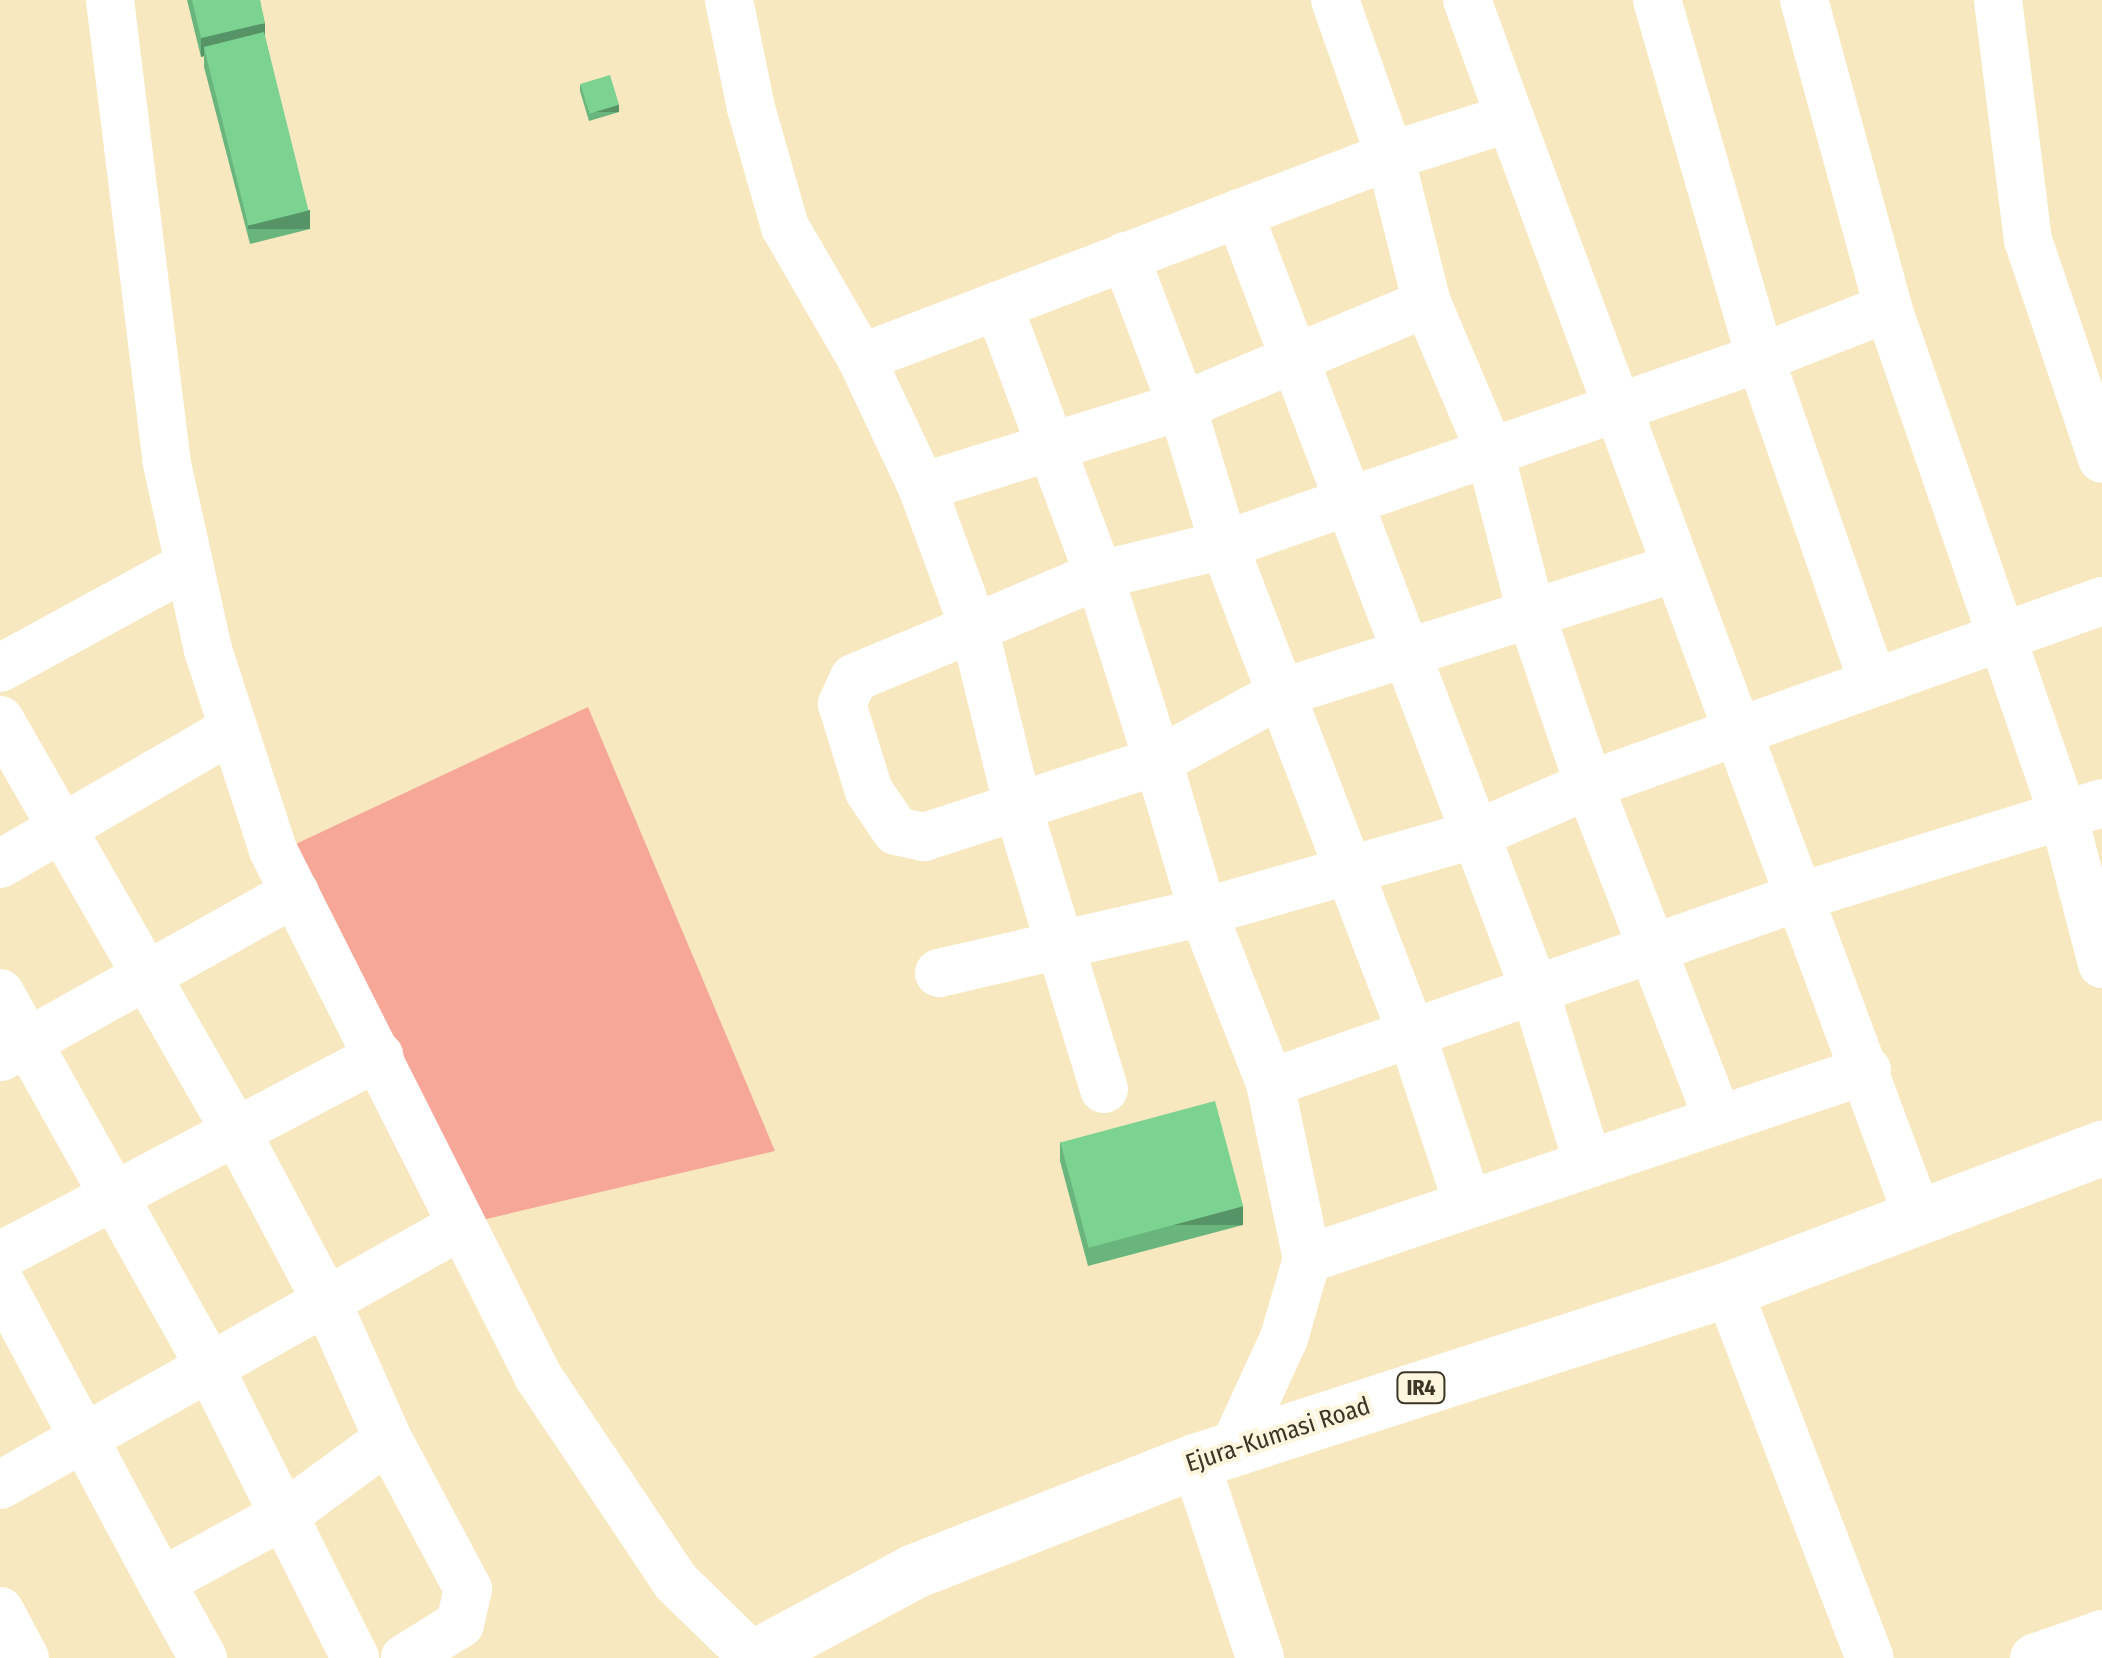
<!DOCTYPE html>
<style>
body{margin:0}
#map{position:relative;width:2102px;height:1658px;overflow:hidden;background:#f7e8c0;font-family:"Fira Sans Condensed",sans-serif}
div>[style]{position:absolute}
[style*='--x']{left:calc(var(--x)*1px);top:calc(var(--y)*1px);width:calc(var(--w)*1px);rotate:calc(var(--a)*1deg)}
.green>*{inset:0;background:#f6a798}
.minor>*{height:48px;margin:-24px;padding:0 24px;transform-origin:24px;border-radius:24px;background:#fff}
.major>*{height:55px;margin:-27.5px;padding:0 27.5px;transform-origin:27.5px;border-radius:27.5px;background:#fff}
.wall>*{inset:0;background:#6ab57d}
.shaded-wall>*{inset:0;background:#569366;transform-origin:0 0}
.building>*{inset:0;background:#7bd291;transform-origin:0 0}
span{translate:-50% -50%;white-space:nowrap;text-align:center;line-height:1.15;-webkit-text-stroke:8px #fef6de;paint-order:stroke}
.shield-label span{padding:2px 8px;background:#fef6de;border:2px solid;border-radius:8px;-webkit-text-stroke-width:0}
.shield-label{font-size:22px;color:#3b3525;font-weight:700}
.street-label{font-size:25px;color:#3b3525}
</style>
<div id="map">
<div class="green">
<div style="clip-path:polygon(588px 707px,775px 1151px,465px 1224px,283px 850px)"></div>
</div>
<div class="minor">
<div style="--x:110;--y:0;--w:462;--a:83"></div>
<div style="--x:166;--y:459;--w:196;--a:77.6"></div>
<div style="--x:208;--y:650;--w:210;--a:72"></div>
<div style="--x:273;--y:850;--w:589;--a:63.26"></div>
<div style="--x:538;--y:1376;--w:248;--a:56.2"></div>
<div style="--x:676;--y:1582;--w:109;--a:44.3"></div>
<div style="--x:729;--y:0;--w:110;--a:78.5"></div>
<div style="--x:751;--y:108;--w:124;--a:74.1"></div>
<div style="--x:785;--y:227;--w:151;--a:59.9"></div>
<div style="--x:861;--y:358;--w:143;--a:64.7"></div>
<div style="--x:922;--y:487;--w:272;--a:-17.3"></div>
<div style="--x:1182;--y:406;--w:266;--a:-22.8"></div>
<div style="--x:1335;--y:0;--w:165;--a:70.6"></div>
<div style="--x:1390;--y:156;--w:152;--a:75.9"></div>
<div style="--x:1427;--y:303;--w:159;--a:67"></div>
<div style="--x:1489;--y:449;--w:173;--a:75.6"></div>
<div style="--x:1532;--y:617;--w:177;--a:71.3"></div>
<div style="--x:1589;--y:785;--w:359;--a:68.9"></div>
<div style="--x:1467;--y:0;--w:126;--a:70"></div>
<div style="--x:1657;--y:0;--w:373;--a:73.9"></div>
<div style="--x:1760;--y:358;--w:137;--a:-21.3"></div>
<div style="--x:1804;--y:0;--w:319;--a:74.7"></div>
<div style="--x:1888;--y:308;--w:535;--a:70.92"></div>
<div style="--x:2063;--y:814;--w:155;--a:75.4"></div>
<div style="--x:1998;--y:0;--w:242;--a:82.9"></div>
<div style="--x:2028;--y:240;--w:231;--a:71.3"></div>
<div style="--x:1239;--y:213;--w:829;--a:69.16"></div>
<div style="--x:1534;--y:988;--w:184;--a:72.9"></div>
<div style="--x:1125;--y:256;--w:160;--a:69.2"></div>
<div style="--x:1182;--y:406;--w:145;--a:73.2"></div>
<div style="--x:1224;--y:545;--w:522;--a:68.99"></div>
<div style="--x:1411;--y:1032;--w:181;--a:71.7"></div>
<div style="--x:861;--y:358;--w:566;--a:-20.9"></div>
<div style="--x:1390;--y:156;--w:126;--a:-17.6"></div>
<div style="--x:1510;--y:118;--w:1172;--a:69.63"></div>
<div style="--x:922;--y:487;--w:150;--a:69.8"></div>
<div style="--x:974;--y:628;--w:130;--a:157.4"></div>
<div style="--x:854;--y:678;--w:29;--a:115"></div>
<div style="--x:842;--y:704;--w:91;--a:72.8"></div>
<div style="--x:869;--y:791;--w:48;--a:56"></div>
<div style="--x:896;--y:831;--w:29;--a:12"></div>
<div style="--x:924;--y:837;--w:246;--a:-18"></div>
<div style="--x:1158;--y:761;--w:195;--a:-107.6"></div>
<div style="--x:1099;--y:575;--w:288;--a:-110.5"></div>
<div style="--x:0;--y:668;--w:213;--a:-28.6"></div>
<div style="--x:0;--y:720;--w:476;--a:60.2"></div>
<div style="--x:237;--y:1133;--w:191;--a:62"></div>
<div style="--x:327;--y:1302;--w:150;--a:66"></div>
<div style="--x:388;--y:1439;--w:127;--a:143.7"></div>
<div style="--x:286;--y:1514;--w:142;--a:151.5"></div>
<div style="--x:161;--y:1582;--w:340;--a:-118.2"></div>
<div style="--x:0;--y:864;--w:267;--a:-30.1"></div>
<div style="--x:939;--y:973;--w:271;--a:-13"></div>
<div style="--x:1203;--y:912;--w:282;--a:-15.9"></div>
<div style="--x:1474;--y:835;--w:125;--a:-23.5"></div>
<div style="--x:1589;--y:785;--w:545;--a:-19.73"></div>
<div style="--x:0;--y:993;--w:428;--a:60.7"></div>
<div style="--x:209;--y:1366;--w:326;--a:63.4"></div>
<div style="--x:1;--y:1057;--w:337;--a:-29.2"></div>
<div style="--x:1270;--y:1083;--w:564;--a:-19.37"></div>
<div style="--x:1802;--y:896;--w:314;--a:-17.2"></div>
<div style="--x:1104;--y:1089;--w:295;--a:-107"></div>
<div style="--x:1018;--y:807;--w:184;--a:-103.8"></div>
<div style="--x:974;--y:628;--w:136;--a:-23"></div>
<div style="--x:1099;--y:575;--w:129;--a:-13.5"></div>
<div style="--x:1224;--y:545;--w:568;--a:-19.23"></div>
<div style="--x:1760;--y:358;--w:341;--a:70.8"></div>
<div style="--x:0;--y:1256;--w:429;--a:-27.8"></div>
<div style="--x:1307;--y:1259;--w:591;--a:-18.65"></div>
<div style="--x:1728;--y:1289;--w:395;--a:69"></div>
<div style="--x:388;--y:1439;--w:170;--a:61.9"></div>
<div style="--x:468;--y:1589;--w:36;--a:103"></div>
<div style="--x:460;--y:1624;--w:65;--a:148.3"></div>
<div style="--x:1233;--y:1449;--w:122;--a:-65.3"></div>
<div style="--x:1284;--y:1338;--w:82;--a:-73.8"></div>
<div style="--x:1307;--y:1259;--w:180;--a:-101.9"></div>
<div style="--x:1270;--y:1083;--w:184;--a:-111.4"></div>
<div style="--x:1203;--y:912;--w:158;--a:-106.6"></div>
<div style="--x:1158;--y:761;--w:144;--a:-28.7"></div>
<div style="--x:1284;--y:692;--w:410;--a:-17.6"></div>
<div style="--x:1195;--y:1461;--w:207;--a:71.7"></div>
<div style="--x:0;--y:1485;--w:528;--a:-29.38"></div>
<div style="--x:161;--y:1582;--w:87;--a:61.1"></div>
<div style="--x:0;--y:1611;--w:53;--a:62"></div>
<div style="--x:2034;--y:1658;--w:72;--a:-19.4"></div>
</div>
<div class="major">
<div style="--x:752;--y:1658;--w:184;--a:-28.2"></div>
<div style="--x:914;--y:1571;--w:302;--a:-21.4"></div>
<div style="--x:1195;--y:1461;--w:560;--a:-17.88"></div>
<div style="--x:1728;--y:1289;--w:400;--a:-20.7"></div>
</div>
<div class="wall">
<div style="clip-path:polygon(187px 0,260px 0,265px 37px,310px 229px,250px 244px,204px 67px,204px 56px,201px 57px)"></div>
<div style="clip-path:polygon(580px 84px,619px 112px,589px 121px,580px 91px)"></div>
<div style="clip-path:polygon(1060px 1142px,1243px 1225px,1088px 1266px,1060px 1161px)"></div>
</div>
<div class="shaded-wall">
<div style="clip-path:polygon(265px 23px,265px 42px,204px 47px,204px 56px,201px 57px,201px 38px)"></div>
<div style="left:619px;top:105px;width:7px;height:31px;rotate:90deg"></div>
<div style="left:310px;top:210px;width:19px;height:62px;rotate:90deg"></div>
<div style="left:1243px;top:1206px;width:19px;height:160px;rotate:90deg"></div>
</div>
<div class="building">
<div style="clip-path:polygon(192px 0,260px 0,265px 23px,201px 38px)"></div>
<div style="left:264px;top:32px;width:184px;height:62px;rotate:76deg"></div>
<div style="left:610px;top:75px;width:31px;height:31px;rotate:73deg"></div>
<div style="left:1215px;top:1101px;width:109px;height:160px;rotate:75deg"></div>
</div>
<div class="shield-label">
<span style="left:1421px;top:1388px">IR4</span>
</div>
<div class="street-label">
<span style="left:1278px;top:1435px;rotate:-18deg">Ejura-Kumasi Road</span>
</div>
</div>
